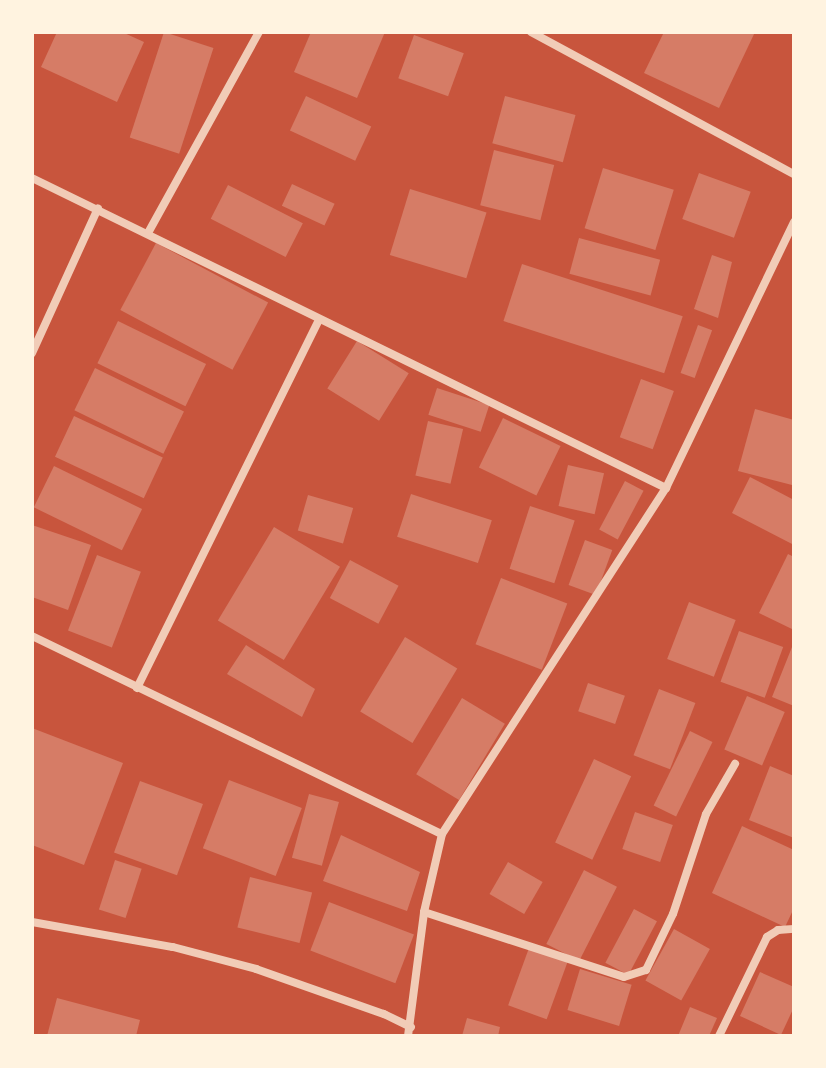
<!DOCTYPE html>
<style>
body{margin:0}
#map{position:relative;width:826px;height:1068px;overflow:hidden;background:#c8553d;font-family:"Asap Condensed",sans-serif}
div>[style]{position:absolute}
[style*='--x']{left:calc(var(--x)*1px);top:calc(var(--y)*1px);width:calc(var(--w)*1px);rotate:calc(var(--a)*1deg)}
.building>*{inset:0;background:#d67c66;transform-origin:0 0}
.minor>*{height:8px;margin:-4px;padding:0 4px;transform-origin:4px;border-radius:4px;background:#f1ccb7}
span{translate:-50% -50%;white-space:nowrap;text-align:center;line-height:1.15;-webkit-text-stroke:6px #fff3e0;paint-order:stroke}
.frame{position:absolute;inset:0;border:34px solid #fff3e0;pointer-events:none}
</style>
<div id="map">
<div class="building">
<div style="clip-path:polygon(57px 32px,122px 32px,144px 42px,117px 102px,41px 67px)"></div>
<div style="left:164px;top:32px;width:52px;height:111px;rotate:18deg"></div>
<div style="clip-path:polygon(311px 32px,385px 32px,357px 98px,294px 72px)"></div>
<div style="clip-path:polygon(664px 32px,755px 32px,719px 108px,644px 73px)"></div>
<div style="left:414px;top:35px;width:53px;height:46px;rotate:20deg"></div>
<div style="left:306px;top:96px;width:72px;height:38px;rotate:25deg"></div>
<div style="left:505px;top:96px;width:73px;height:49px;rotate:15deg"></div>
<div style="left:494px;top:150px;width:62px;height:57px;rotate:14deg"></div>
<div style="left:603px;top:168px;width:74px;height:63px;rotate:17deg"></div>
<div style="left:699px;top:173px;width:55px;height:49px;rotate:20deg"></div>
<div style="left:292px;top:184px;width:47px;height:24px;rotate:25deg"></div>
<div style="left:228px;top:185px;width:84px;height:38px;rotate:27deg"></div>
<div style="left:410px;top:189px;width:80px;height:69px;rotate:17deg"></div>
<div style="left:579px;top:238px;width:84px;height:37px;rotate:15deg"></div>
<div style="left:156px;top:243px;width:127px;height:76px;rotate:28deg"></div>
<div style="clip-path:polygon(712px 255px,732px 262px,718px 318px,694px 309px)"></div>
<div style="left:522px;top:264px;width:169px;height:60px;rotate:18deg"></div>
<div style="left:118px;top:321px;width:98px;height:47px;rotate:26deg"></div>
<div style="left:698px;top:325px;width:15px;height:51px;rotate:20deg"></div>
<div style="left:357px;top:341px;width:61px;height:56px;rotate:32deg"></div>
<div style="left:95px;top:368px;width:99px;height:47px;rotate:26deg"></div>
<div style="left:641px;top:379px;width:35px;height:62px;rotate:20deg"></div>
<div style="left:437px;top:388px;width:55px;height:28px;rotate:18deg"></div>
<div style="clip-path:polygon(755px 409px,794px 420px,792px 485px,738px 471px)"></div>
<div style="left:74px;top:416px;width:98px;height:45px;rotate:25deg"></div>
<div style="left:503px;top:418px;width:64px;height:55px;rotate:26deg"></div>
<div style="left:428px;top:421px;width:36px;height:56px;rotate:13deg"></div>
<div style="left:568px;top:465px;width:37px;height:42px;rotate:13deg"></div>
<div style="left:54px;top:466px;width:98px;height:46px;rotate:26deg"></div>
<div style="clip-path:polygon(750px 477px,794px 500px,794px 545px,732px 513px)"></div>
<div style="left:625px;top:481px;width:21px;height:55px;rotate:28deg"></div>
<div style="left:411px;top:494px;width:85px;height:45px;rotate:18deg"></div>
<div style="left:308px;top:495px;width:47px;height:37px;rotate:16deg"></div>
<div style="left:530px;top:506px;width:47px;height:66px;rotate:18deg"></div>
<div style="clip-path:polygon(32px 525px,91px 545px,68px 610px,32px 597px)"></div>
<div style="left:274px;top:527px;width:77px;height:109px;rotate:31deg"></div>
<div style="left:585px;top:540px;width:29px;height:48px;rotate:20deg"></div>
<div style="clip-path:polygon(788px 554px,794px 557px,794px 630px,759px 613px)"></div>
<div style="left:97px;top:555px;width:47px;height:81px;rotate:21deg"></div>
<div style="left:350px;top:560px;width:55px;height:43px;rotate:28deg"></div>
<div style="left:501px;top:578px;width:71px;height:71px;rotate:21deg"></div>
<div style="left:689px;top:602px;width:50px;height:61px;rotate:21deg"></div>
<div style="left:739px;top:631px;width:47px;height:54px;rotate:20deg"></div>
<div style="left:405px;top:637px;width:61px;height:87px;rotate:31deg"></div>
<div style="clip-path:polygon(794px 642px,794px 706px,772px 697px)"></div>
<div style="clip-path:polygon(246px 645px,315px 689px,302px 717px,227px 674px)"></div>
<div style="left:588px;top:683px;width:39px;height:30px;rotate:19deg"></div>
<div style="left:659px;top:689px;width:39px;height:71px;rotate:21deg"></div>
<div style="left:747px;top:696px;width:41px;height:58px;rotate:23deg"></div>
<div style="left:462px;top:698px;width:50px;height:89px;rotate:31deg"></div>
<div style="clip-path:polygon(32px 728px,123px 763px,84px 865px,32px 845px)"></div>
<div style="left:690px;top:731px;width:25px;height:83px;rotate:26deg"></div>
<div style="left:594px;top:759px;width:41px;height:92px;rotate:25deg"></div>
<div style="clip-path:polygon(770px 766px,794px 776px,794px 838px,749px 820px)"></div>
<div style="left:229px;top:780px;width:78px;height:73px;rotate:21deg"></div>
<div style="left:140px;top:781px;width:67px;height:76px;rotate:20deg"></div>
<div style="left:309px;top:794px;width:31px;height:66px;rotate:15deg"></div>
<div style="left:635px;top:812px;width:40px;height:39px;rotate:19deg"></div>
<div style="clip-path:polygon(742px 826px,794px 850px,794px 908px,785px 927px,712px 893px)"></div>
<div style="clip-path:polygon(341px 835px,420px 872px,407px 911px,323px 881px)"></div>
<div style="left:115px;top:860px;width:28px;height:52px;rotate:18deg"></div>
<div style="left:508px;top:862px;width:40px;height:37px;rotate:30deg"></div>
<div style="left:584px;top:870px;width:37px;height:83px;rotate:27deg"></div>
<div style="left:250px;top:877px;width:64px;height:52px;rotate:14deg"></div>
<div style="left:329px;top:902px;width:91px;height:52px;rotate:21deg"></div>
<div style="left:634px;top:909px;width:26px;height:61px;rotate:28deg"></div>
<div style="left:674px;top:929px;width:41px;height:59px;rotate:29deg"></div>
<div style="left:529px;top:948px;width:41px;height:61px;rotate:20deg"></div>
<div style="left:580px;top:969px;width:54px;height:43px;rotate:17deg"></div>
<div style="clip-path:polygon(760px 972px,794px 987px,794px 1007px,781px 1035px,740px 1016px)"></div>
<div style="clip-path:polygon(57px 998px,140px 1020px,136px 1036px,47px 1036px)"></div>
<div style="clip-path:polygon(690px 1007px,717px 1018px,709px 1036px,678px 1036px)"></div>
<div style="clip-path:polygon(467px 1018px,500px 1027px,498px 1036px,462px 1036px)"></div>
</div>
<div class="minor">
<div style="--x:531;--y:32;--w:299;--a:28.4"></div>
<div style="--x:32;--y:178;--w:706;--a:26.06"></div>
<div style="--x:148;--y:233;--w:230;--a:-61.1"></div>
<div style="--x:32;--y:353;--w:159;--a:-65.5"></div>
<div style="--x:32;--y:636;--w:455;--a:25.8"></div>
<div style="--x:137;--y:688;--w:411;--a:-63.7"></div>
<div style="--x:424;--y:912;--w:210;--a:18"></div>
<div style="--x:624;--y:977;--w:23;--a:-18"></div>
<div style="--x:646;--y:970;--w:62;--a:-64.3"></div>
<div style="--x:673;--y:914;--w:105;--a:-71.7"></div>
<div style="--x:706;--y:814;--w:58;--a:-59.9"></div>
<div style="--x:32;--y:922;--w:143;--a:10.1"></div>
<div style="--x:173;--y:947;--w:86;--a:14.8"></div>
<div style="--x:256;--y:969;--w:136;--a:19.4"></div>
<div style="--x:384;--y:1014;--w:30;--a:26"></div>
<div style="--x:408;--y:1036;--w:125;--a:-82.6"></div>
<div style="--x:424;--y:912;--w:80;--a:-77"></div>
<div style="--x:442;--y:834;--w:412;--a:-57.1"></div>
<div style="--x:666;--y:488;--w:295;--a:-64.3"></div>
<div style="--x:719;--y:1036;--w:110;--a:-64.1"></div>
<div style="--x:767;--y:937;--w:13;--a:-32"></div>
<div style="--x:778;--y:930;--w:16;--a:-4"></div>
</div>
<div class="frame"></div>
</div>
